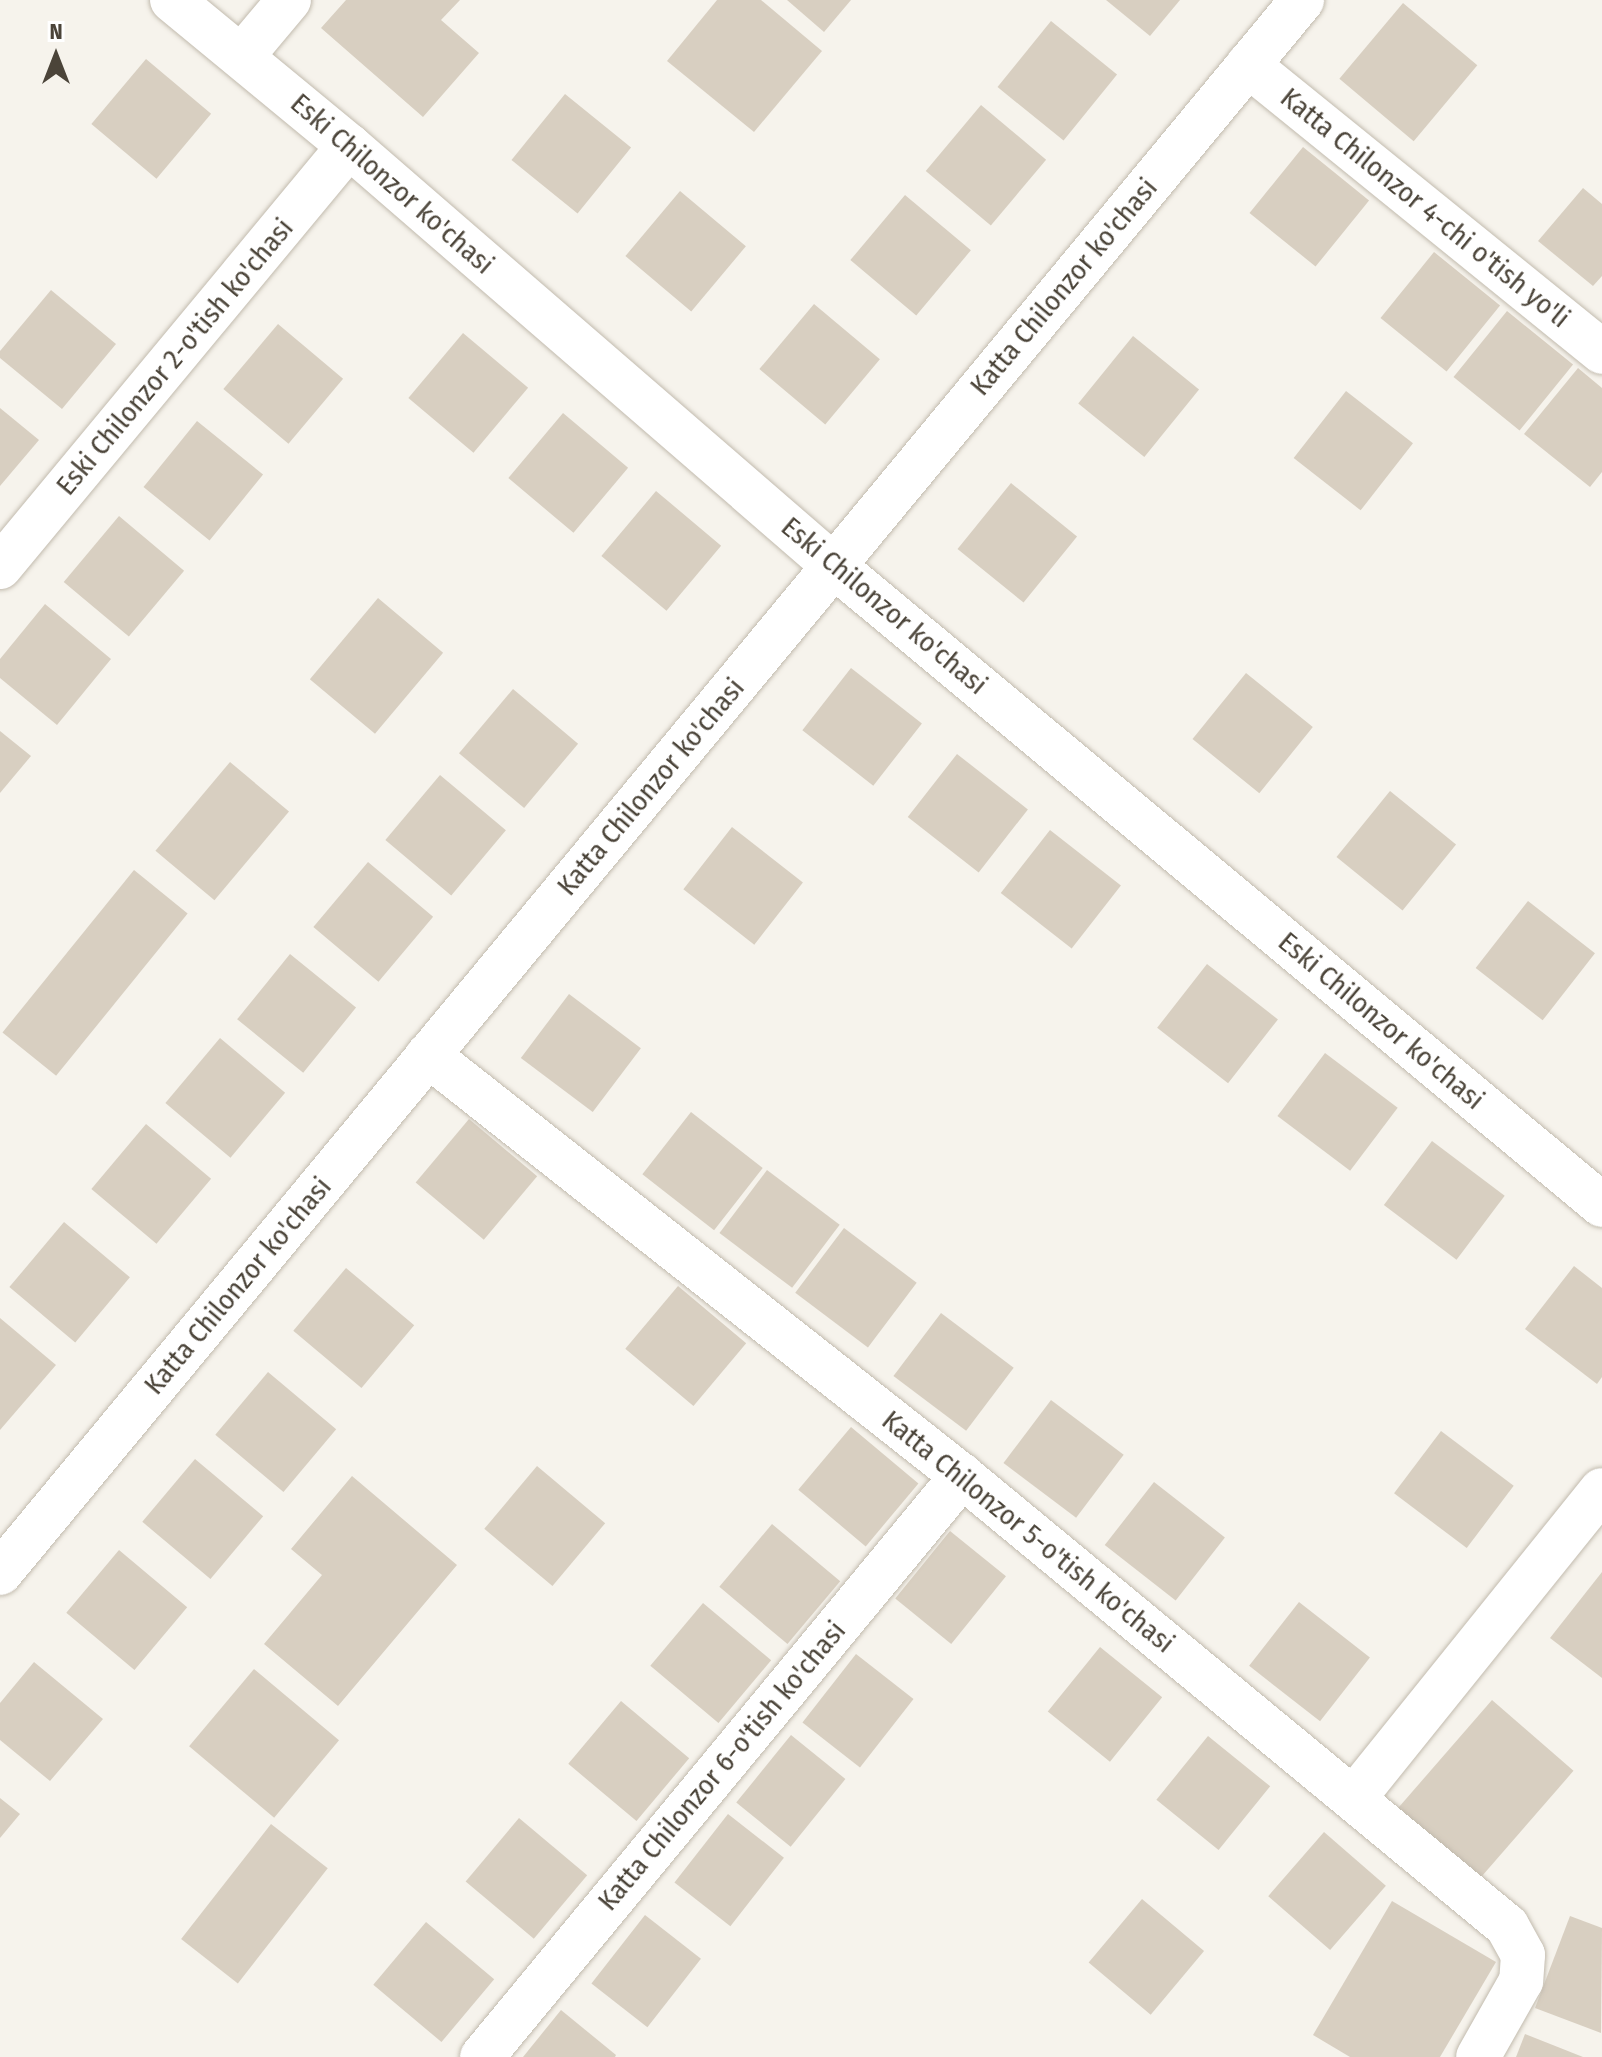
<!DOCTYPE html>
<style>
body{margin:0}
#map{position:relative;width:1602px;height:2057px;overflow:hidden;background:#f6f3ec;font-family:"Fira Sans Condensed",sans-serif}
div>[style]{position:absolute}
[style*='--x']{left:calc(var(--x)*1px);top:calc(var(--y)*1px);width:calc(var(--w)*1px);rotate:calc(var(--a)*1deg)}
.building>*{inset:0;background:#d8cfc1;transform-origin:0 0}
.roads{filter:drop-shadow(0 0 2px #c2bbae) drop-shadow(0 0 2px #c2bbae)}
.minor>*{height:44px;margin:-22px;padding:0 22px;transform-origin:22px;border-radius:22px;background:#fff}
span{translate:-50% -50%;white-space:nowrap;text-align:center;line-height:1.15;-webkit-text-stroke:7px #fff;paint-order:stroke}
.street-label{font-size:28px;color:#4b4439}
.north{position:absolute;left:16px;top:16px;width:80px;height:80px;-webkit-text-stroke:6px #fff;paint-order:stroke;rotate:0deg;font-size:22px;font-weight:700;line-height:32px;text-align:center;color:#4b4439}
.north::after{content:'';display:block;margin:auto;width:28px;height:36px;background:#4b4439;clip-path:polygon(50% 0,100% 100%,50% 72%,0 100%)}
</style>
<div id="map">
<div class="building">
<div style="clip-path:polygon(346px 0,460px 0,441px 20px,479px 53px,423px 117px,321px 28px)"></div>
<div style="clip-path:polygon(717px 0,761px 0,822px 51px,754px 132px,667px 61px)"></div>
<div style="clip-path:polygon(787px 0,851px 0,824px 32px)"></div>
<div style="clip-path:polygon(1106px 0,1180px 0,1150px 36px)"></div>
<div style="left:1403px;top:3px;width:97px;height:99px;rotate:40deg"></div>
<div style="left:1051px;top:21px;width:85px;height:85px;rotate:39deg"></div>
<div style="left:146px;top:59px;width:85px;height:85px;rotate:40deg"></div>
<div style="left:565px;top:94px;width:85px;height:85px;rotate:39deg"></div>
<div style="left:981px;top:105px;width:85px;height:86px;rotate:40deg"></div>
<div style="left:1303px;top:147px;width:85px;height:85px;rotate:39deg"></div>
<div style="clip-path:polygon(1583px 188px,1602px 204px,1602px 276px,1593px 286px,1538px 241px)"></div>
<div style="left:680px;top:191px;width:86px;height:85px;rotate:40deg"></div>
<div style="left:905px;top:195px;width:86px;height:85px;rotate:40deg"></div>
<div style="left:1434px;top:252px;width:85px;height:85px;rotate:39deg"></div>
<div style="clip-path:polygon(51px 290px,116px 344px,62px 409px,0 358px,0 351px)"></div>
<div style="left:814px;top:304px;width:86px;height:85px;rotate:40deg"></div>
<div style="left:1507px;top:311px;width:85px;height:85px;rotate:39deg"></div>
<div style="left:278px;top:324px;width:85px;height:85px;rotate:40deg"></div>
<div style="left:463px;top:333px;width:85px;height:85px;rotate:40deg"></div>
<div style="left:1133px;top:336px;width:85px;height:87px;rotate:39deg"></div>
<div style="clip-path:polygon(1578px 368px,1602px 388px,1602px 472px,1590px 487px,1524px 434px)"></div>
<div style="left:1346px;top:391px;width:85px;height:85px;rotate:38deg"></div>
<div style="clip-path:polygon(0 408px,39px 440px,0 486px)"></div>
<div style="left:563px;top:413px;width:85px;height:85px;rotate:40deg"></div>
<div style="left:197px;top:421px;width:85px;height:85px;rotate:39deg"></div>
<div style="left:1011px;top:483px;width:85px;height:85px;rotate:39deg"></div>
<div style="left:656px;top:491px;width:85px;height:85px;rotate:40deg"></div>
<div style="left:119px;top:516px;width:85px;height:86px;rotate:40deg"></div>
<div style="left:378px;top:598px;width:85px;height:106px;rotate:40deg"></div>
<div style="clip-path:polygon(45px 604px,111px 659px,57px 725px,0 678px,0 659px)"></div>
<div style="left:851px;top:668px;width:90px;height:79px;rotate:38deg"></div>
<div style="left:1246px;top:673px;width:86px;height:85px;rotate:39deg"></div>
<div style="left:513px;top:689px;width:85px;height:84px;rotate:40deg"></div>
<div style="clip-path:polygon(0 731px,31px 756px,0 793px)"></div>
<div style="left:957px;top:754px;width:90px;height:80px;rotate:38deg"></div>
<div style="left:230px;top:762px;width:77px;height:116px;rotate:40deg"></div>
<div style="left:440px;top:775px;width:86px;height:85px;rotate:40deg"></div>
<div style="left:1390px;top:791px;width:85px;height:85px;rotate:39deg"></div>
<div style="left:732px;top:827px;width:90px;height:79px;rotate:38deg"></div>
<div style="left:1050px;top:830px;width:90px;height:80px;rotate:38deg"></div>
<div style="left:368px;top:862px;width:85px;height:85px;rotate:40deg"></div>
<div style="left:134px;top:870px;width:69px;height:209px;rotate:39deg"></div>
<div style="left:1528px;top:901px;width:85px;height:85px;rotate:38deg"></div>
<div style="left:290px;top:954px;width:85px;height:84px;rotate:39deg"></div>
<div style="left:1207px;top:964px;width:90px;height:81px;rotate:38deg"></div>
<div style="left:569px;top:994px;width:90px;height:80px;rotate:37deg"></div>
<div style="left:220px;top:1038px;width:85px;height:85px;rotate:40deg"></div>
<div style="left:1325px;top:1053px;width:91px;height:79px;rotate:37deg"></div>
<div style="left:691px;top:1112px;width:91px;height:79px;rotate:38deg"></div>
<div style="left:469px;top:1119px;width:89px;height:83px;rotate:40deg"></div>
<div style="left:146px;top:1124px;width:85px;height:85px;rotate:40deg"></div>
<div style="left:1432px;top:1141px;width:91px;height:80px;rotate:37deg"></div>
<div style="left:767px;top:1170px;width:91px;height:79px;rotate:37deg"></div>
<div style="left:64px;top:1222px;width:86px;height:85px;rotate:40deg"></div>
<div style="left:844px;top:1228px;width:91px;height:81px;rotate:37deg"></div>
<div style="clip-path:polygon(1574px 1266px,1602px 1288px,1602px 1377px,1597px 1384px,1525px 1329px)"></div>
<div style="left:346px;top:1268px;width:89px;height:82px;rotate:40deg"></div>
<div style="left:678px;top:1286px;width:89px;height:82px;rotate:40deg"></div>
<div style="left:941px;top:1313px;width:91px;height:79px;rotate:37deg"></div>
<div style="clip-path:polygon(0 1318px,56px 1365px,0 1430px)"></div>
<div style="left:268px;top:1372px;width:89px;height:82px;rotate:40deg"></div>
<div style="left:1051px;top:1400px;width:91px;height:79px;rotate:37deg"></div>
<div style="left:851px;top:1427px;width:88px;height:82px;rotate:40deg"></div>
<div style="left:1441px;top:1431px;width:91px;height:78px;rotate:37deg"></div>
<div style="left:195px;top:1459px;width:89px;height:82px;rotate:40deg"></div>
<div style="left:537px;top:1466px;width:89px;height:82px;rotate:40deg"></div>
<div style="clip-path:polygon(352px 1476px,457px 1565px,338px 1706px,264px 1644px,322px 1575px,291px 1549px)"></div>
<div style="left:1154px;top:1482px;width:90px;height:80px;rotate:38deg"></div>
<div style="left:772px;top:1524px;width:89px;height:82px;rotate:40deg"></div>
<div style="left:950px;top:1531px;width:72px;height:87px;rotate:39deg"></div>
<div style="left:119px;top:1550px;width:89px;height:82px;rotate:40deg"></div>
<div style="clip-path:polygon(1602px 1572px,1602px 1678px,1550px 1638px)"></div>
<div style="left:1299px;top:1602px;width:90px;height:81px;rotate:38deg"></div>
<div style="left:703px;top:1603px;width:89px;height:82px;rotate:40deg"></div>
<div style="left:1100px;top:1647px;width:80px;height:83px;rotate:39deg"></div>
<div style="left:856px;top:1654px;width:73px;height:87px;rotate:38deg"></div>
<div style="clip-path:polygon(34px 1662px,103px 1719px,50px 1781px,0 1740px,0 1703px)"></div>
<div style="left:254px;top:1669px;width:111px;height:101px;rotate:40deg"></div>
<div style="left:1492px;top:1700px;width:108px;height:157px;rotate:41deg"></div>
<div style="left:621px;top:1701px;width:89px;height:82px;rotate:40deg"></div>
<div style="left:791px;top:1735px;width:70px;height:87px;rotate:39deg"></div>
<div style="left:1208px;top:1736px;width:80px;height:82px;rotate:39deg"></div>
<div style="clip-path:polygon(0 1798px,20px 1814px,0 1838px)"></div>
<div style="left:728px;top:1814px;width:71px;height:87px;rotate:38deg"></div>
<div style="left:519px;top:1818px;width:89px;height:83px;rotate:40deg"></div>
<div style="left:271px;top:1824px;width:72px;height:146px;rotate:38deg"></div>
<div style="left:1324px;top:1832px;width:82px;height:85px;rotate:41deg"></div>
<div style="left:1142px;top:1899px;width:81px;height:83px;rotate:40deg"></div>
<div style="clip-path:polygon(1392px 1901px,1496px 1962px,1440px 2057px,1350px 2057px,1313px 2035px)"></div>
<div style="left:645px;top:1915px;width:71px;height:87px;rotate:38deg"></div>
<div style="clip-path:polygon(1570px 1916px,1602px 1928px,1601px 2033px,1535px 2008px)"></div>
<div style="left:426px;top:1922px;width:89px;height:82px;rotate:40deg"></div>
<div style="clip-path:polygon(561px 2010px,616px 2055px,615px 2057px,523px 2057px)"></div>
<div style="clip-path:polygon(1525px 2034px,1583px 2057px,1516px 2057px)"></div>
</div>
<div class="roads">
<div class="minor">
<div style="--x:172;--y:0;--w:229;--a:39.5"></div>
<div style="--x:349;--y:146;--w:642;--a:40.89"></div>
<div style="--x:834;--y:566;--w:999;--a:39.76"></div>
<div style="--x:242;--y:56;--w:73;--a:-50"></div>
<div style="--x:1248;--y:65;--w:456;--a:39"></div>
<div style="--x:0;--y:567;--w:547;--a:-50.34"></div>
<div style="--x:428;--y:1055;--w:680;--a:38.25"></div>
<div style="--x:962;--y:1476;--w:707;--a:39.55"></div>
<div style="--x:1507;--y:1926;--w:33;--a:61"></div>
<div style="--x:1523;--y:1955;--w:26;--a:94"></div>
<div style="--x:1521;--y:1981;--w:87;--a:119.5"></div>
<div style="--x:0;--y:1573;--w:2042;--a:-50.38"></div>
<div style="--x:1354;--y:1798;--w:395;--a:-51.2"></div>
<div style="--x:482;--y:2057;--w:754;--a:-50.44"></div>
</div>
</div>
<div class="street-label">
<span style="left:392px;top:184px;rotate:41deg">Eski Chilonzor ko'chasi</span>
<span style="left:1425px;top:208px;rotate:39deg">Katta Chilonzor 4-chi o'tish yo'li</span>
<span style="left:1064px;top:287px;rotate:-50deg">Katta Chilonzor ko'chasi</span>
<span style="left:175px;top:357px;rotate:-50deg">Eski Chilonzor 2-o'tish ko'chasi</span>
<span style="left:884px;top:606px;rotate:40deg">Eski Chilonzor ko'chasi</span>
<span style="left:651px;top:787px;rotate:-50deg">Katta Chilonzor ko'chasi</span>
<span style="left:1381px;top:1021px;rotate:40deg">Eski Chilonzor ko'chasi</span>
<span style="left:238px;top:1286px;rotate:-50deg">Katta Chilonzor ko'chasi</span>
<span style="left:1028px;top:1532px;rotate:39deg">Katta Chilonzor 5-o'tish ko'chasi</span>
<span style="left:722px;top:1766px;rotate:-50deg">Katta Chilonzor 6-o'tish ko'chasi</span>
</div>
<div class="north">N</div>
</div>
